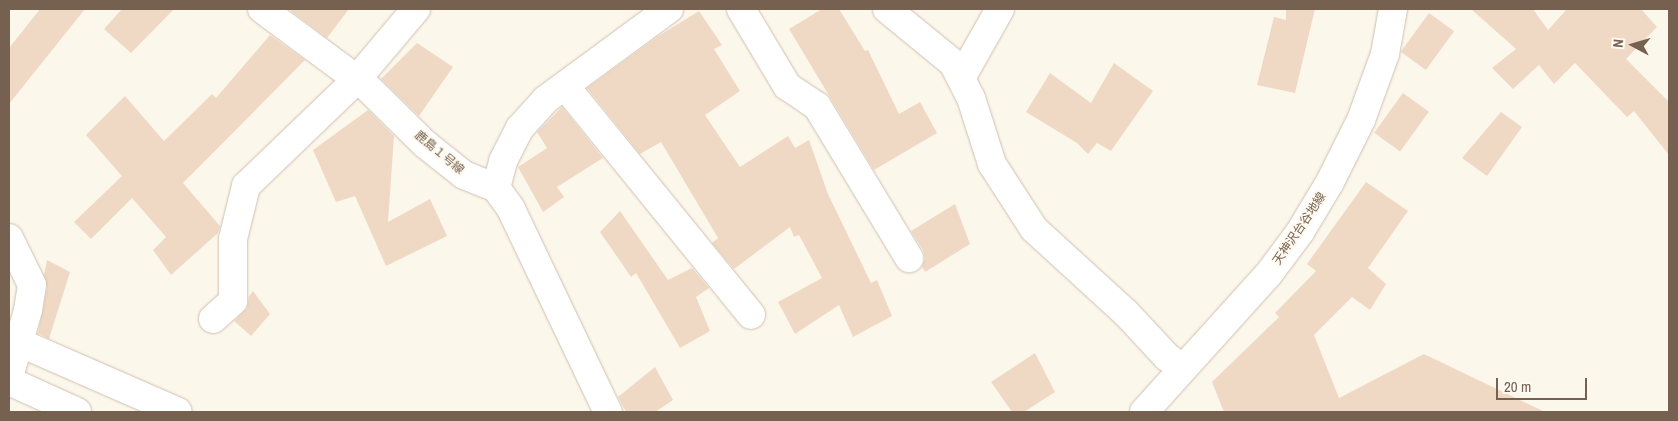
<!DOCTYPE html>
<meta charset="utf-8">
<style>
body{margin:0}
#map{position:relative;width:1678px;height:421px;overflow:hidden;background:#fcf7eb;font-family:"Archivo Narrow","Noto Sans JP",sans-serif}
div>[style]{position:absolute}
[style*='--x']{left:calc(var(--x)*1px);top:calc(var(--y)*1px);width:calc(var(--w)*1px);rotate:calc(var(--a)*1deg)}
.building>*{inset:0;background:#f0d9c4;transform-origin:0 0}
.roads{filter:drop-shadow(0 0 1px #cec0b1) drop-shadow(0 0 1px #cec0b1)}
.minor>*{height:28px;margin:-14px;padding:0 14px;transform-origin:14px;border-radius:14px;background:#fff}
span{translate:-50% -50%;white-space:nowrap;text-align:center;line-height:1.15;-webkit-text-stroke:4px #fefaf1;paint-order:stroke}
.street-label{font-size:12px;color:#76604f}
.frame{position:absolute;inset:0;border:10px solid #76604f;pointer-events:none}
.north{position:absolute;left:1608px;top:20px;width:50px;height:50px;-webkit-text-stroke:4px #fefaf1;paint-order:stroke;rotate:276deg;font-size:14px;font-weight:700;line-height:20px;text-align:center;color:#76604f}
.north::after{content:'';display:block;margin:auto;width:18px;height:22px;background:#76604f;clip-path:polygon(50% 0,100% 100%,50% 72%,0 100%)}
.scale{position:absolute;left:1496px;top:378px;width:91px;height:22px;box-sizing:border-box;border:2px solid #76604f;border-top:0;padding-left:6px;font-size:15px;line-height:18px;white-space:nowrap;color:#76604f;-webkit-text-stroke:4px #fefaf1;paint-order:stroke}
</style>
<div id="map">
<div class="building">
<div style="clip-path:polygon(40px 9px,85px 9px,9px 104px,9px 48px)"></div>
<div style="clip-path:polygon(122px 9px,174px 9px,131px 53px,104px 29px)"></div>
<div style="clip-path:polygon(292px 9px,349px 9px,327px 38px,291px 11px)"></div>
<div style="clip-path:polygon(822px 9px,839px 9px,865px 51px,868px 50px,899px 114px,920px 102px,937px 133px,874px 170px,789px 29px)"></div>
<div style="clip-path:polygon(1286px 9px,1315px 9px,1295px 93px,1257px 85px,1274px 17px,1286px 20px)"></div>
<div style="clip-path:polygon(1471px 9px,1533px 9px,1548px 30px,1567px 9px,1641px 9px,1657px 27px,1626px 59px,1669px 102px,1669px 155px,1634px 111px,1627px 117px,1575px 63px,1554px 84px,1539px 65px,1513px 89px,1492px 68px,1516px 49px)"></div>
<div style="clip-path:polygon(699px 11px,722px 45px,714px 49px,740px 91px,705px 115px,740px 167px,788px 136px,795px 148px,809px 140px,828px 194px,871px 283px,877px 280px,892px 316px,853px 337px,839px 305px,795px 334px,778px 302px,822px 278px,799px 235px,794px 237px,790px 227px,734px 269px,712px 243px,718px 238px,661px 142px,640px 154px,587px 88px,657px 37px)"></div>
<div style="left:1429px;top:13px;width:31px;height:48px;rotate:36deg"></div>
<div style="clip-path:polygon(270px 35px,305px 60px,183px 183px,220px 226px,218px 233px,171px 275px,153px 250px,166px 237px,132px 198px,91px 239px,74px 222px,122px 176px,86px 135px,125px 96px,164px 141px,212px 94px,216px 98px)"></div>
<div style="clip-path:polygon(417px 43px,453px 67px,419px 116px,381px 79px)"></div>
<div style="clip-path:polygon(1114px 63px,1153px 91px,1111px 151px,1097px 143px,1088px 154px,1077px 143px,1026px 112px,1050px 73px,1091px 103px)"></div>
<div style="left:1403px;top:93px;width:32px;height:49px;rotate:36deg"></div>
<div style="clip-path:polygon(562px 107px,603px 158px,557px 187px,564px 197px,543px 212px,518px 167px,547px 148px,537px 132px)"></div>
<div style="clip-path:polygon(368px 110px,394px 136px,388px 222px,430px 199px,447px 236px,386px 266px,355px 196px,336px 202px,313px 150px)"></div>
<div style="clip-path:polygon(1501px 112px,1522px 127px,1487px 176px,1462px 158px)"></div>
<div style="clip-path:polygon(1366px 182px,1408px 211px,1368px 268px,1386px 284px,1370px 310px,1352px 297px,1314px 335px,1339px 398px,1424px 354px,1545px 412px,1224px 412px,1212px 382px,1279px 317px,1275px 313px,1316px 271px,1307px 264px)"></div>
<div style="clip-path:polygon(955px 204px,970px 244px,925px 272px,922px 266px,925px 258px,923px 250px,911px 231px)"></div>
<div style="clip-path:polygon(620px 211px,668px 280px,692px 268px,709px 288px,696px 297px,710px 331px,680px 348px,636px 273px,631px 277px,600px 232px)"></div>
<div style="clip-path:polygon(47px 260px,70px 272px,49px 339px,38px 333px,47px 287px,44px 275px)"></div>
<div style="clip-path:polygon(253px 291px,270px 314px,251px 336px,234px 321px,247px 308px,249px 296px)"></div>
<div style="clip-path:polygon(1035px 353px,1055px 392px,1024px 412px,1012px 412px,991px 382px)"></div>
<div style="clip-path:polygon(655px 367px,673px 400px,655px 412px,626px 412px,618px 397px)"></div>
</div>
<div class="roads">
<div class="minor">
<div style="--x:262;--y:9;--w:129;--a:36.5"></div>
<div style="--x:366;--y:86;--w:83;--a:44.5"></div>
<div style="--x:425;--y:144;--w:50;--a:38.5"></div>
<div style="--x:464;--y:175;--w:35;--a:22"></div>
<div style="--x:496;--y:188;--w:26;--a:54"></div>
<div style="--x:511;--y:209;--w:225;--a:64.5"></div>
<div style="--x:741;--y:9;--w:90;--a:59.1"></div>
<div style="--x:787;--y:86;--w:36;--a:34"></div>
<div style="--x:817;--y:106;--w:178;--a:58.8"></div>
<div style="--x:887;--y:9;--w:85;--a:39.3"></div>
<div style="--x:953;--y:63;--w:39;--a:63"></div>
<div style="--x:971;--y:98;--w:69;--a:72.3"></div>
<div style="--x:992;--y:164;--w:77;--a:57.1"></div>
<div style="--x:1034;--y:229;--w:125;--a:42.4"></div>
<div style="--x:1126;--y:313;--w:60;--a:47"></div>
<div style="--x:1167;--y:357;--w:19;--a:35"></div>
<div style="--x:961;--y:78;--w:79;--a:-60.5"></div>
<div style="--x:565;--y:86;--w:295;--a:50.9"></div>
<div style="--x:496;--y:188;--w:28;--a:-75"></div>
<div style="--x:503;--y:161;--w:37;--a:-63"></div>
<div style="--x:520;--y:128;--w:38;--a:-48"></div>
<div style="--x:545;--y:100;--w:154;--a:-36.3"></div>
<div style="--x:9;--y:238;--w:52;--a:63.9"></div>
<div style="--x:32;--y:285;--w:25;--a:99"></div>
<div style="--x:28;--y:310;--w:70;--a:105.8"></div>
<div style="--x:213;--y:319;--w:27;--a:-42"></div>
<div style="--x:233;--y:301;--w:62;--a:-90"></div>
<div style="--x:233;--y:239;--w:55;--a:-76.2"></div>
<div style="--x:246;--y:186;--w:154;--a:-43.9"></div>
<div style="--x:357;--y:79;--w:92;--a:-49.9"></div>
<div style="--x:9;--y:338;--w:184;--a:23.6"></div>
<div style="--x:9;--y:381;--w:75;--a:24.5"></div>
<div style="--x:1144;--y:412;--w:185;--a:-47.9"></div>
<div style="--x:1268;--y:275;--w:54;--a:-53.3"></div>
<div style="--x:1300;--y:232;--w:58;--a:-59"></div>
<div style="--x:1330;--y:182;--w:69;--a:-63.4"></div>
<div style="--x:1361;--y:120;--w:70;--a:-70"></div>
<div style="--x:1385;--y:54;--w:46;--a:-79.9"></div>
</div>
</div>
<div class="street-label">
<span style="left:439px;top:153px;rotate:40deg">鹿島１号線</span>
<span style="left:1300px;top:229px;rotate:-56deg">天神沢台谷地線</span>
</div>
<div class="frame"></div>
<div class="north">N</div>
<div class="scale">20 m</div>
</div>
